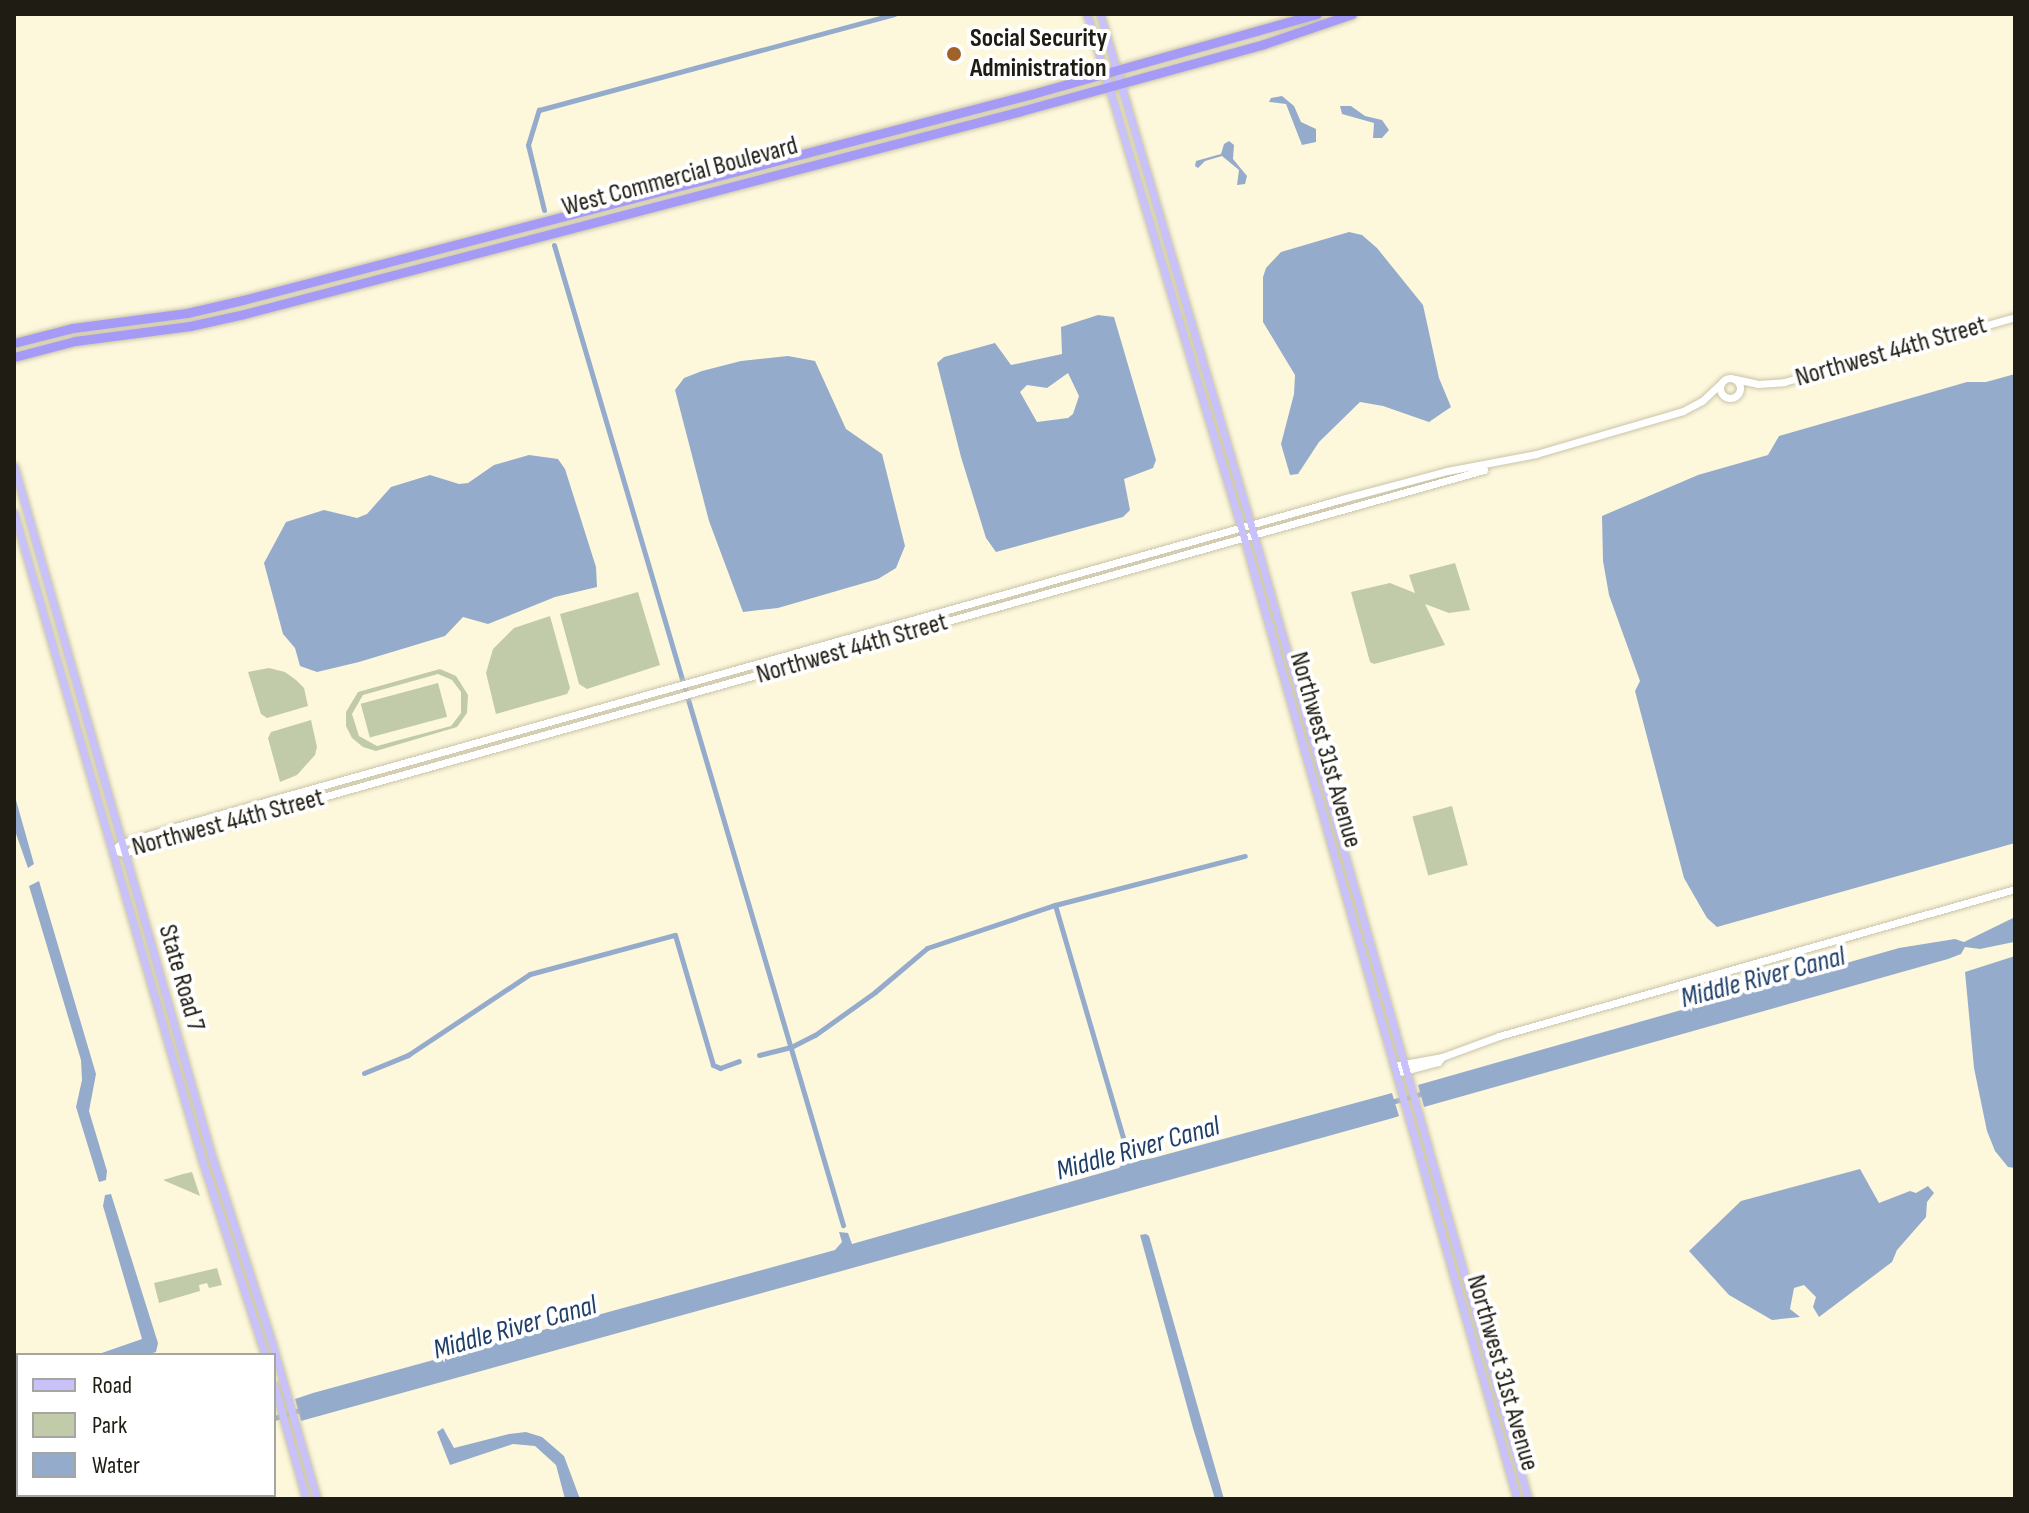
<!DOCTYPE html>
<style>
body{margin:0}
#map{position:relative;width:2029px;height:1513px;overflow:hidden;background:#fdf8dc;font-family:"Sofia Sans Condensed",sans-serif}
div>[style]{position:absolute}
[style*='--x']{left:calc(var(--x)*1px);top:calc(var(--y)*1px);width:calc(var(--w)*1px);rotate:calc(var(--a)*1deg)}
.green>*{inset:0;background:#c1cba9;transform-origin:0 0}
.water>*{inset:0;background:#95abcb}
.canal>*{height:5px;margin:-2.5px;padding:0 2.5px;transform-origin:2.5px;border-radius:2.5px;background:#95abcb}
.roads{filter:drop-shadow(0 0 2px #c9c4a9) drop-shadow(0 0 2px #c9c4a9)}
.secondary>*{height:7px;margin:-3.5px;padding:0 3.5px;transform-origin:3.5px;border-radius:3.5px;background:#fff}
.secondary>.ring{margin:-3.5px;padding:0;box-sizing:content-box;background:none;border:7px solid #fff;border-radius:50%}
.primary>*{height:7px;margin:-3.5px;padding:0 3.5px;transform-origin:3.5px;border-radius:3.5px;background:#c9c2fa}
.highway>*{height:9px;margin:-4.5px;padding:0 4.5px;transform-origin:4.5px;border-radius:4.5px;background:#a59af6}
.dots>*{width:22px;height:22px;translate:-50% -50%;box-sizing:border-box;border:4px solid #fff;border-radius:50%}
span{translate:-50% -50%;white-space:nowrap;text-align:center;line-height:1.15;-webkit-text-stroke:8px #fff;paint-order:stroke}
.poi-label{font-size:26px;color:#1f1d13;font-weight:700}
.left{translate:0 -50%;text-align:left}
.street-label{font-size:26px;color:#1f1d13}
.water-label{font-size:28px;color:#1f3e68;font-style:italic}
.frame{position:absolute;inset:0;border:16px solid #1f1d13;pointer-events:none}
.legend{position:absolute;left:16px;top:1353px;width:260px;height:144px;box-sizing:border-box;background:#fff;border:2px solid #a5a5a1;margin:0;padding:10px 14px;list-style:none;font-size:24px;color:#1f1d13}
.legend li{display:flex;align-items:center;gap:16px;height:40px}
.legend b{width:40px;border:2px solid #a5a5a1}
</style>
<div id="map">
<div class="green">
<div style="clip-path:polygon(1455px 563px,1470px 610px,1449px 613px,1425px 604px,1445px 645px,1374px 664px,1370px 662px,1351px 592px,1390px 583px,1415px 593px,1409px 575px)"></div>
<div style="clip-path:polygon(638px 592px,660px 665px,587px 689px,579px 684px,560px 614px)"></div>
<div style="clip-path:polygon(550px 616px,570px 688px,567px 694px,496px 714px,486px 673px,493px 649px,514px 628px)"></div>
<div style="clip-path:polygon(269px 668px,285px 672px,296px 680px,304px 688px,308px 706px,267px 718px,261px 714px,248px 672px)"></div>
<div style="clip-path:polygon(evenodd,440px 669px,456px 676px,468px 695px,467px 713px,457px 727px,376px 751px,363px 747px,352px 738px,346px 726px,346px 712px,358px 692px,440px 669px,438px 674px,452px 680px,461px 692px,461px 713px,451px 726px,377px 746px,359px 736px,352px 714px,363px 695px,438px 674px)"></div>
<div style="left:438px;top:683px;width:35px;height:80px;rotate:75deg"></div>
<div style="clip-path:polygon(311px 720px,317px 747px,315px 755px,297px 775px,280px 782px,268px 738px,271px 732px)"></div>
<div style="left:1452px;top:806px;width:61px;height:41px;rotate:75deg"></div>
<div style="clip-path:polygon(192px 1172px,200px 1196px,163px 1180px,183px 1174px)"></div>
<div style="clip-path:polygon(217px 1268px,222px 1285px,209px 1288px,207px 1283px,199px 1285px,200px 1291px,159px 1303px,154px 1283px)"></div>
</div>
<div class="water">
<div style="clip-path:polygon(1282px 96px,1294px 106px,1301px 122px,1316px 129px,1316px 142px,1302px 145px,1286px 104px,1269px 102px,1271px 98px)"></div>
<div style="clip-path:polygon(1340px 106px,1351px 106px,1365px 116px,1382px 120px,1389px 130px,1382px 138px,1373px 138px,1374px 123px,1342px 114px)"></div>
<div style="clip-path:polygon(1229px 141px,1234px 145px,1233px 159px,1247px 176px,1245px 184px,1237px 185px,1239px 170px,1222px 156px,1205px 161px,1198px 168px,1195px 166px,1196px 161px,1221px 154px,1224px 144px)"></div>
<div style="clip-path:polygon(1349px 232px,1362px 235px,1377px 248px,1423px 305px,1439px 378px,1451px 407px,1429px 422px,1383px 406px,1360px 402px,1319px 442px,1298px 474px,1290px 475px,1281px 444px,1294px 394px,1295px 375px,1263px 322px,1263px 277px,1266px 268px,1281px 252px)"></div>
<div style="clip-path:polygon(evenodd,1098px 315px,1114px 317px,1156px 460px,1153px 468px,1124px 479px,1130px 510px,1123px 517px,996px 552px,986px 538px,961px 457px,937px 363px,944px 357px,995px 343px,1011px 365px,1062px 354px,1061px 327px,1098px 315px,1068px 373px,1079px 396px,1073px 414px,1068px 418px,1037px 422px,1020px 392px,1027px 385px,1047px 388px,1068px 373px)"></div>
<div style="clip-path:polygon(788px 356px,815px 361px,846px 429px,882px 454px,905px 546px,896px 568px,878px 579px,778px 608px,743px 612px,709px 521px,675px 390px,684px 378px,702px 371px,741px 361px)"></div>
<div style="clip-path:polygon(2015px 374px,2015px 843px,1717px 927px,1707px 918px,1684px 878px,1635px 691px,1640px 681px,1609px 595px,1603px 561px,1602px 516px,1698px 475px,1768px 455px,1779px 436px,1967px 382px,1986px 382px)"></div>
<div style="clip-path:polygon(529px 455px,558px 459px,565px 469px,596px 567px,597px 587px,555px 597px,488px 624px,463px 617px,445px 636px,359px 662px,317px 672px,300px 666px,295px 648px,283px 634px,264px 563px,286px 522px,324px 510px,357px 518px,367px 514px,391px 487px,430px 475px,459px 484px,468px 483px,494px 465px)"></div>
<div style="clip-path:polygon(14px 793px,34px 864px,28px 868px,14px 828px)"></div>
<div style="clip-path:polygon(39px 881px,96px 1074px,89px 1111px,107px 1171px,106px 1180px,99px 1182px,76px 1107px,82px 1080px,81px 1060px,29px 886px)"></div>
<div style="clip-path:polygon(2015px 917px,2014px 942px,1980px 949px,1965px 947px,1961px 954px,1948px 959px,1424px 1107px,1418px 1085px,1899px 948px,1955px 939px,1964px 942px)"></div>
<div style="clip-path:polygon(2015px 956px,2015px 1168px,2008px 1167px,1995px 1151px,1987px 1131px,1974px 1068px,1965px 972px)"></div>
<div style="clip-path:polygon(1392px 1093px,1399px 1116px,1393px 1118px,301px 1421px,295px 1399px,313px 1393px,835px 1250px,842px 1242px,839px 1232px,848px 1233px,852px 1244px,1119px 1168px,1124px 1162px,1124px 1152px,1129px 1151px,1137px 1161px,1153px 1158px)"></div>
<div style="clip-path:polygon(1860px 1169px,1879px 1203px,1910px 1191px,1916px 1193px,1928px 1186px,1934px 1193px,1927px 1202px,1926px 1217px,1897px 1250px,1892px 1262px,1819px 1317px,1813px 1307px,1816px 1297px,1804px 1285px,1794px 1288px,1790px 1309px,1800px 1317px,1772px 1320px,1729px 1295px,1689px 1251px,1741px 1201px)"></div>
<div style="clip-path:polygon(111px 1194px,158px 1343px,156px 1352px,146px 1355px,96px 1355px,142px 1339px,103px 1206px,105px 1195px)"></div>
<div style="clip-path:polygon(1146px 1234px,1149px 1236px,1224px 1499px,1215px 1499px,1193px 1428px,1140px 1235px)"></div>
<div style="clip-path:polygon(443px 1428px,454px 1448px,509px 1434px,526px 1432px,542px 1437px,564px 1456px,580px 1499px,565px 1499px,556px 1465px,535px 1446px,513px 1444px,450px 1465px,437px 1432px)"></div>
</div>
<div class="canal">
<div style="--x:544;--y:210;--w:67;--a:-103.8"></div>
<div style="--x:528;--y:145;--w:37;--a:-73"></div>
<div style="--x:539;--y:110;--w:368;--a:-15.1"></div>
<div style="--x:554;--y:245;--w:1022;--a:73.57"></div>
<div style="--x:1055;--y:905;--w:196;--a:-14.5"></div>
<div style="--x:759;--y:1055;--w:33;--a:-14"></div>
<div style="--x:791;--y:1047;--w:27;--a:-27"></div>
<div style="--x:815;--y:1035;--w:74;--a:-35.6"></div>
<div style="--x:875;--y:992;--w:68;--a:-40.2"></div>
<div style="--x:927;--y:948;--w:135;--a:-18.6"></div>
<div style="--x:1055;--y:905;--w:249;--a:73.7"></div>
<div style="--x:364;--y:1073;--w:48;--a:-22.2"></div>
<div style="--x:408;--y:1055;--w:146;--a:-33.6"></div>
<div style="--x:530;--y:974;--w:150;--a:-15.1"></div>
<div style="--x:675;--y:935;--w:135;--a:73.7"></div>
<div style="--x:713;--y:1065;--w:8;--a:23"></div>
<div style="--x:720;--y:1068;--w:20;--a:-20"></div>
<div style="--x:1391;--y:1102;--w:34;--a:-15"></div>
<div style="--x:274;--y:1418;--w:31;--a:-17"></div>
</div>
<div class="roads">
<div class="secondary">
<div class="ring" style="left:1720px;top:378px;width:13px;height:13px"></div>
<div style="--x:1735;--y:379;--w:24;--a:12"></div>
<div style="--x:1758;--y:384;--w:26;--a:-4"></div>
<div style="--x:1784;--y:382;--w:240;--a:-15.7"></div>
<div style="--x:113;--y:850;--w:11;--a:-38"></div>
<div style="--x:122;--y:843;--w:59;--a:-16.6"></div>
<div style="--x:179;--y:826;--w:1208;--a:-15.7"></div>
<div style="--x:1342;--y:499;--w:109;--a:-14.9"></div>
<div style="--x:1447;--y:471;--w:91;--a:-10.8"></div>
<div style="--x:1536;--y:454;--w:153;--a:-16.3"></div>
<div style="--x:1683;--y:411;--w:21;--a:-28"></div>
<div style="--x:1702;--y:401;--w:26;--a:-43"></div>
<div style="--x:113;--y:850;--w:11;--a:15"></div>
<div style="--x:124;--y:853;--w:1413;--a:-15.73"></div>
<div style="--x:1399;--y:1065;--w:44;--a:-10.5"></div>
<div style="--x:1442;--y:1057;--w:61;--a:-20.2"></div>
<div style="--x:1499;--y:1036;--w:537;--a:-15.9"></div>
<div style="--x:1396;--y:1073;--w:43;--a:-14.7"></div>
<div style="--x:1438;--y:1062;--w:6;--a:-51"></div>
</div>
<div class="primary">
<div style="--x:1087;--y:14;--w:532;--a:73.3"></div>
<div style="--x:1240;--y:524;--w:1014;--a:74.14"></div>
<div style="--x:1100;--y:14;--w:533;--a:73.54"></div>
<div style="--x:1251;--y:525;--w:1013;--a:74.12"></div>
<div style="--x:14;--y:466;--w:719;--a:74.01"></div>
<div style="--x:212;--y:1157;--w:195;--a:72.1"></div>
<div style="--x:272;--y:1343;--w:162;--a:73.9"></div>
<div style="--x:14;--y:513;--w:674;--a:73.8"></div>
<div style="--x:202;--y:1160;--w:205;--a:72.1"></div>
<div style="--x:274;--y:1385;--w:118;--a:74.3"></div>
</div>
<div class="highway">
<div style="--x:14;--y:343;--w:61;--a:-14.3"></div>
<div style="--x:73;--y:328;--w:115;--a:-7.5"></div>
<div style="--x:187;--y:313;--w:57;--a:-13.1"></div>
<div style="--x:243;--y:300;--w:815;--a:-14.63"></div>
<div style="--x:1032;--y:94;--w:296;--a:-15.7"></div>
<div style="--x:14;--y:357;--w:63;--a:-14.7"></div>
<div style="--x:75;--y:341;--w:116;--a:-7.4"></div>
<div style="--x:190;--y:326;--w:55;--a:-12.5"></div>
<div style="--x:244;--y:314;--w:803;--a:-14.64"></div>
<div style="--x:1021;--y:111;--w:252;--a:-15.4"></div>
<div style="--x:1264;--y:44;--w:93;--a:-18.8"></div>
</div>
</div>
<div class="dots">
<div style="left:954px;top:54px;background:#a1612a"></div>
</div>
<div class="poi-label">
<span class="left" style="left:970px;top:54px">Social Security<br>Administration</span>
</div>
<div class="street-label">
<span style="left:680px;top:177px;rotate:-15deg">West Commercial Boulevard</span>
<span style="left:1891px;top:352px;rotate:-16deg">Northwest 44th Street</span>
<span style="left:852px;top:649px;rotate:-16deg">Northwest 44th Street</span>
<span style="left:1325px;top:750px;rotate:74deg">Northwest 31st Avenue</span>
<span style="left:228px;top:823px;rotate:-15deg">Northwest 44th Street</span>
<span style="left:181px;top:978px;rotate:74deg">State Road 7</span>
<span style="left:1502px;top:1373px;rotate:74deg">Northwest 31st Avenue</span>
</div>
<div class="water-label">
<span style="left:1763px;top:978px;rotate:-15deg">Middle River Canal</span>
<span style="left:1138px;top:1149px;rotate:-16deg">Middle River Canal</span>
<span style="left:515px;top:1328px;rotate:-16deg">Middle River Canal</span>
</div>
<div class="frame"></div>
<ul class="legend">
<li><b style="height:10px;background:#c9c2fa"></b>Road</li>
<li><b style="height:22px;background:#c1cba9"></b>Park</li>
<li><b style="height:22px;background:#95abcb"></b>Water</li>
</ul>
</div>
